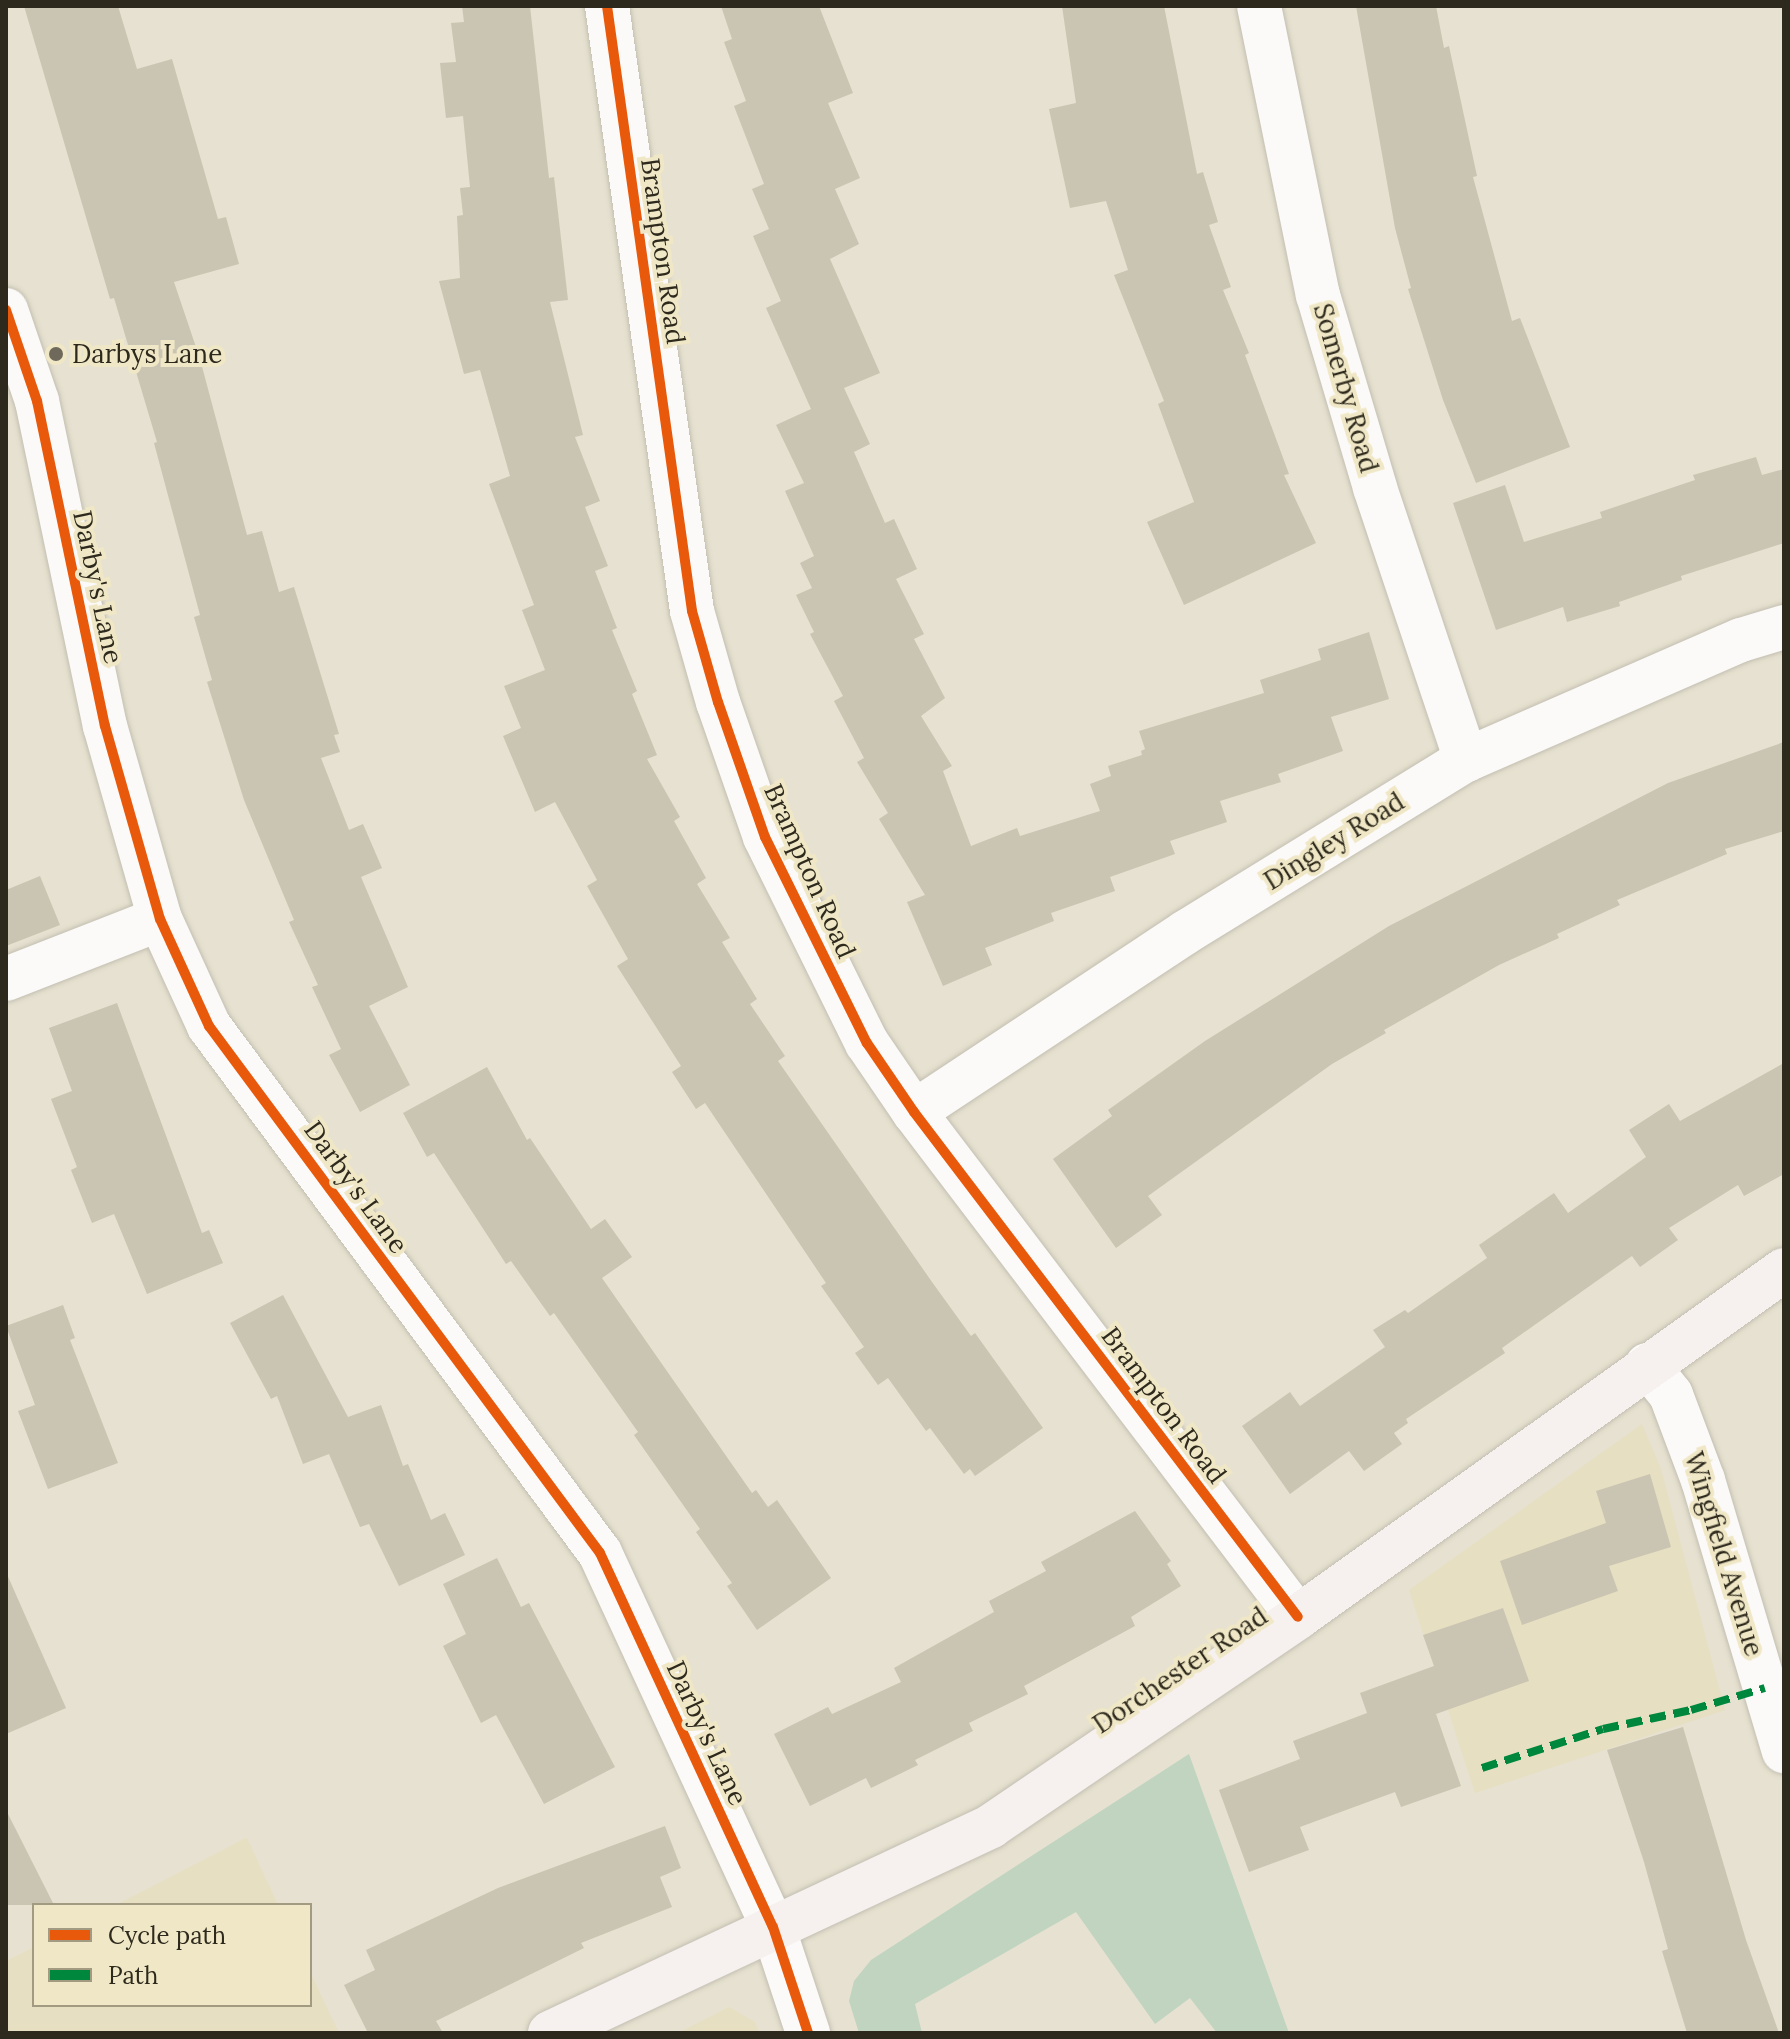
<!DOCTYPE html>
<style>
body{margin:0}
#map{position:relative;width:1790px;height:2039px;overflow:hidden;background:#e6e1d0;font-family:Lora,serif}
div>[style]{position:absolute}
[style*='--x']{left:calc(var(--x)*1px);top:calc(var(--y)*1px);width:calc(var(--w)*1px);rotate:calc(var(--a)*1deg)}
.built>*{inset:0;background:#e7dfc1}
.green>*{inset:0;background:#c0d4c0}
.building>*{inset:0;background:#cac5b2}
.roads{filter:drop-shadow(0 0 2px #c3bfb1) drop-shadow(0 0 2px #c3bfb1)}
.street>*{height:44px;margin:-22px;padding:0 22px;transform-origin:22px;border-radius:22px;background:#fbfaf8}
.secondary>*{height:44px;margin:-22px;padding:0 22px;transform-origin:22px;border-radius:22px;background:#f6f1ef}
.quiet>*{height:8px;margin-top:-4px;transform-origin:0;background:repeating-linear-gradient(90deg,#00873e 0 16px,transparent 0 24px)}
.cycleway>*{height:10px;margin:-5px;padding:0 5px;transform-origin:5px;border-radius:5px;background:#e8590c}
.dots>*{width:22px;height:22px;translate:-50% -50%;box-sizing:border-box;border:4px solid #f0e7c6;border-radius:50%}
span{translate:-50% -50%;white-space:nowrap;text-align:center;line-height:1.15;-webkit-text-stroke:8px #f0e7c6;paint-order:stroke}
.street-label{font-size:26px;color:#2d291c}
.poi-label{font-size:26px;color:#2d291c}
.left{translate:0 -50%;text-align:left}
.frame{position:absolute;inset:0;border:8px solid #2d291c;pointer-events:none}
.legend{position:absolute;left:32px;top:1903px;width:280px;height:104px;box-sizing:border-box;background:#f0e7c6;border:2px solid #a29b82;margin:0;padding:10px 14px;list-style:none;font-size:24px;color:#2d291c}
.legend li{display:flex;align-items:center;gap:16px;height:40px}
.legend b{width:40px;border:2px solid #a29b82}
</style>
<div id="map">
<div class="built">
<div style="clip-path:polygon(1642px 1424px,1661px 1469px,1725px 1710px,1475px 1793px,1409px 1590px)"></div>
<div style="clip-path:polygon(247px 1838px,278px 1905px,116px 1905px,246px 1838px)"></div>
<div style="clip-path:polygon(34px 1947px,34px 2005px,310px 2005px,310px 1972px,339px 2033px,6px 2033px,6px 1961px)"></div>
<div style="clip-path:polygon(729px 2007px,755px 2022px,759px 2033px,678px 2033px)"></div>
</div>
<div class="green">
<div style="clip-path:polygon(1189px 1754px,1289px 2033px,1217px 2033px,1190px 1998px,1155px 2024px,1076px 1912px,915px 2004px,922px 2033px,859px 2033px,849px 2001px,854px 1981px,871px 1960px)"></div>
</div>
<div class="building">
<div style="clip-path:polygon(24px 6px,118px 6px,137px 69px,172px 59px,218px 219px,226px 217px,239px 264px,174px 282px,200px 359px,247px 535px,262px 531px,279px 592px,294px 587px,339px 734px,334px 735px,340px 752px,321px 758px,349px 830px,363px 824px,382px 868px,361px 877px,408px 987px,369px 1006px,410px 1085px,360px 1112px,329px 1055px,341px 1049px,312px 987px,318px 985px,289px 922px,294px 920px,244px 800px,207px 682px,212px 680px,194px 617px,200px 615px,154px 443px,157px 442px,114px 298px,110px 299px)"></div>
<div style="clip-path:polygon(462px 6px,530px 6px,549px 178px,554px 177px,568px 300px,550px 302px,583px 435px,575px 437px,600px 501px,585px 507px,608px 566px,595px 571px,617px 628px,612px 630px,637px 691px,632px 694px,657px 755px,647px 759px,680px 817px,674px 821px,706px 878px,697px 884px,730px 938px,722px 942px,757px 999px,750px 1004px,785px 1056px,778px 1061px,932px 1282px,971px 1336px,975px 1333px,1043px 1428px,975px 1476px,970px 1469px,964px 1474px,930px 1428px,926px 1431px,888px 1378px,878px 1385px,855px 1353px,864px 1347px,821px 1286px,826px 1283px,705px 1103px,696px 1109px,672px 1072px,681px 1066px,617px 966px,628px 959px,587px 886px,597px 880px,555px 802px,535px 812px,503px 736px,521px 728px,504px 686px,545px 670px,522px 610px,534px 605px,489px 484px,510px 476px,480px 370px,464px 374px,439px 281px,460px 278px,457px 216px,463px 215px,460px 188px,470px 187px,463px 116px,446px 118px,440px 63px,456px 62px,451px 23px,464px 22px)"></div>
<div style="clip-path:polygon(721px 6px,819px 6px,853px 93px,828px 103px,860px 178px,835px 189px,859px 244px,830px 259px,880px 373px,844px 388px,870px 444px,854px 452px,885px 523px,894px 519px,917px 569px,896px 579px,924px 634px,914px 639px,945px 698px,921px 716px,952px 766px,943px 771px,971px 846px,1017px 828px,1020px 836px,1100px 811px,1090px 784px,1111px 776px,1108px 766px,1142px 755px,1141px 751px,1145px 749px,1139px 731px,1264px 693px,1260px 680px,1321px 660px,1318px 649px,1369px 632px,1389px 699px,1331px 717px,1343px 751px,1278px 774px,1281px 782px,1220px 801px,1227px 822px,1170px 841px,1175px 854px,1110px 877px,1115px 891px,1051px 913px,1054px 921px,985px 948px,992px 965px,943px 986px,907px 902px,925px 895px,879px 819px,888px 813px,857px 762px,864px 758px,834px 701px,843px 696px,810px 634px,814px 632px,796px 595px,812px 588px,800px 563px,814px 556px,785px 491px,804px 483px,776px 425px,811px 409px,766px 308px,781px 301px,753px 236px,769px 229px,752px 189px,764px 184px,734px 106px,746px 101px,724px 42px,732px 39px)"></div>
<div style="clip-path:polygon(1062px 6px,1164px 6px,1197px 174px,1203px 172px,1218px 222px,1209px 225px,1231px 287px,1223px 290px,1249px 353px,1245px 355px,1289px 474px,1284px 475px,1316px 543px,1184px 605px,1147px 522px,1194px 502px,1158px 404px,1164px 401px,1114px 275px,1128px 270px,1106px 201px,1070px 208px,1049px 109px,1076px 103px)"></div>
<div style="clip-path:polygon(1356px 6px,1436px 6px,1444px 48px,1449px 46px,1477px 176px,1473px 177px,1512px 321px,1520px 318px,1570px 447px,1476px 483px,1443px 400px,1408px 289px,1411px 288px,1395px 228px)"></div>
<div style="clip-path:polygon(1756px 457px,1762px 475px,1784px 469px,1784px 543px,1681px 576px,1682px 580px,1619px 602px,1620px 606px,1567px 622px,1563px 607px,1496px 630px,1453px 503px,1505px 485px,1524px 542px,1602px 518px,1600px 512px,1695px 480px,1693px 475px)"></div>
<div style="clip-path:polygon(1784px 742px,1784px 831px,1725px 849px,1727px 854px,1617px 900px,1620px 905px,1557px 934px,1559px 938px,1499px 965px,1384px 1030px,1386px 1033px,1332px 1064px,1148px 1196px,1162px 1215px,1116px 1248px,1053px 1159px,1112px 1116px,1108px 1110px,1205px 1041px,1389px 926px,1668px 783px)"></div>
<div style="clip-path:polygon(40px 876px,60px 925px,6px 946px,6px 890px)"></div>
<div style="clip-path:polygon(117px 1003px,202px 1233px,209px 1230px,223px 1263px,147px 1294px,114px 1214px,92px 1223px,71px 1170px,77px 1167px,51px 1099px,72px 1091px,49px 1028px)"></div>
<div style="clip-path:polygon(1784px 1063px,1784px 1174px,1744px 1196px,1738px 1185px,1669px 1228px,1678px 1240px,1640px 1267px,1632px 1256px,1502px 1348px,1505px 1353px,1406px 1419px,1408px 1423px,1394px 1433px,1402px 1444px,1364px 1471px,1349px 1451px,1290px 1494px,1242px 1426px,1290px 1392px,1300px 1406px,1385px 1347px,1373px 1330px,1405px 1310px,1408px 1313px,1487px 1258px,1479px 1245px,1554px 1193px,1568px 1213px,1646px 1157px,1629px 1130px,1669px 1104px,1680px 1121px)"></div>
<div style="clip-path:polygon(487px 1067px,527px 1140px,530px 1138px,591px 1229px,605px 1219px,632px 1257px,602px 1278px,752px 1493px,756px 1490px,768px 1507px,777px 1500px,831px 1578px,757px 1630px,727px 1586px,732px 1583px,696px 1532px,700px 1529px,634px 1435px,638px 1432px,554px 1313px,550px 1316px,511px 1261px,506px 1264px,434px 1153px,427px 1157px,403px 1113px)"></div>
<div style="clip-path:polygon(283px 1295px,348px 1417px,381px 1405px,403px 1466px,408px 1464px,431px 1520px,445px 1513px,465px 1555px,399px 1586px,369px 1524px,360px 1527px,329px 1454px,303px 1464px,277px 1396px,271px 1399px,230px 1323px)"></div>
<div style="clip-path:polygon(63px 1305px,75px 1338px,70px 1340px,118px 1463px,48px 1489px,18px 1411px,35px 1405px,6px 1326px)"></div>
<div style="clip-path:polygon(1650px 1474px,1671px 1547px,1609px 1566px,1618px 1591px,1522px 1625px,1500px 1561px,1606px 1523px,1596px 1491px)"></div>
<div style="clip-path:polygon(1135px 1511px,1171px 1561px,1167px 1564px,1181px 1586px,1131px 1617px,1135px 1626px,1024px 1686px,1028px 1694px,969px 1723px,973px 1731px,915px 1760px,918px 1765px,871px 1788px,866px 1778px,810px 1806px,774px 1734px,828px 1707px,832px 1714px,901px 1682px,894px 1668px,994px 1612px,989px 1601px,1046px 1571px,1041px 1562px)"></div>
<div style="clip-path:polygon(497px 1558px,521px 1607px,529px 1603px,615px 1767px,544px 1804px,496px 1715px,481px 1723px,443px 1646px,466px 1634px,443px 1584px)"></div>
<div style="clip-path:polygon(6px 1572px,66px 1708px,6px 1734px)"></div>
<div style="clip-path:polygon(1503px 1608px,1529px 1681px,1436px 1714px,1461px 1786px,1401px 1807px,1395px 1792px,1300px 1827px,1309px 1850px,1249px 1872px,1219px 1790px,1300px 1759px,1293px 1741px,1367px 1713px,1360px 1693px,1434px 1666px,1423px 1635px)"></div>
<div style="clip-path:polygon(1683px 1727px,1746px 1940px,1779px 2033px,1687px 2033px,1662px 1951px,1668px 1949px,1644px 1862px,1607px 1750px)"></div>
<div style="clip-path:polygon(6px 1810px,54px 1905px,6px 1905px)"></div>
<div style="clip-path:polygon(665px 1826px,681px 1868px,660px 1877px,672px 1907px,581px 1943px,584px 1948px,436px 2021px,443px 2033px,368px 2033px,344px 1985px,375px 1970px,366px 1950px,498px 1888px)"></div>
</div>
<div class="roads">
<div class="street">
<div style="--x:607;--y:6;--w:611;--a:82"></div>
<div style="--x:692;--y:611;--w:95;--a:74.1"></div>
<div style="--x:718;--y:702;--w:143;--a:70.8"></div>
<div style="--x:765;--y:837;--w:230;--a:63.7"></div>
<div style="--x:867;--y:1043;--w:83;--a:55.7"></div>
<div style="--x:914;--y:1112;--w:634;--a:52.75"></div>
<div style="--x:1259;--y:6;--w:295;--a:78.5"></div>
<div style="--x:1318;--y:295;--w:201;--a:73.5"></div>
<div style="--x:1375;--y:488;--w:287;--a:71.5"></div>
<div style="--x:6;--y:310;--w:96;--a:71.2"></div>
<div style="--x:37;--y:401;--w:332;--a:78.2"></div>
<div style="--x:105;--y:726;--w:201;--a:74.1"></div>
<div style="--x:160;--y:919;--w:118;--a:65.4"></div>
<div style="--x:209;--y:1026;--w:656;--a:53.43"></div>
<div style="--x:600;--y:1553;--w:412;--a:65.2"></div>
<div style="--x:773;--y:1927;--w:112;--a:71.7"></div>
<div style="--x:6;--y:979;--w:165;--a:-21.3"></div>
<div style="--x:914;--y:1112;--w:326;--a:-33.5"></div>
<div style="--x:1186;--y:932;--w:329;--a:-31.6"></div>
<div style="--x:1466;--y:760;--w:300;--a:-23.6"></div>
<div style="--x:1741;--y:640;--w:45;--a:-16.8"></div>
<div style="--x:1647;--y:1365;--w:38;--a:51"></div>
<div style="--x:1671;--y:1395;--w:91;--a:69.4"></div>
<div style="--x:1703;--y:1480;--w:283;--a:73.4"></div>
</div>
<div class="secondary">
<div style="--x:550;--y:2033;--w:487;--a:-25.1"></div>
<div style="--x:991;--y:1826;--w:371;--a:-34.2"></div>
<div style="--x:1298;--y:1617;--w:597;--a:-35.53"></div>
</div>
</div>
<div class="quiet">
<div style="--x:1482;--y:1768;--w:127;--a:-17.9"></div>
<div style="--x:1603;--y:1729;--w:90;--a:-12.2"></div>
<div style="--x:1691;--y:1710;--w:77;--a:-16.6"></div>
</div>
<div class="cycleway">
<div style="--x:607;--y:6;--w:611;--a:82"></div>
<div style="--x:692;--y:611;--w:95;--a:74.1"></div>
<div style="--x:718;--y:702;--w:143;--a:70.8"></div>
<div style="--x:765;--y:837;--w:230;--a:63.7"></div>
<div style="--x:867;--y:1043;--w:83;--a:55.7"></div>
<div style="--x:914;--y:1112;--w:634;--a:52.75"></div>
<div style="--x:6;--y:310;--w:96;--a:71.2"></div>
<div style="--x:37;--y:401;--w:332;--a:78.2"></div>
<div style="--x:105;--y:726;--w:201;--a:74.1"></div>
<div style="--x:160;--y:919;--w:118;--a:65.4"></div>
<div style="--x:209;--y:1026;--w:656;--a:53.43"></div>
<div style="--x:600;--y:1553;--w:412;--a:65.2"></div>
<div style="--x:773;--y:1927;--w:112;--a:71.7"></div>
</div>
<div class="dots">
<div style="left:56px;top:354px;background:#6e695b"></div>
</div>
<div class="street-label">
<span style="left:663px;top:251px;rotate:82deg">Brampton Road</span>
<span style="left:1346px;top:388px;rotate:74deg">Somerby Road</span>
<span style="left:98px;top:587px;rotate:78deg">Darby's Lane</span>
<span style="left:1334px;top:841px;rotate:-32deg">Dingley Road</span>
<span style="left:810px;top:871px;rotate:66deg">Brampton Road</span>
<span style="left:356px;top:1187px;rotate:54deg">Darby's Lane</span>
<span style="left:1164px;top:1405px;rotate:53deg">Brampton Road</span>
<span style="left:1724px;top:1554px;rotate:73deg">Wingfield Avenue</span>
<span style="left:1180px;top:1670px;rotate:-34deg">Dorchester Road</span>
<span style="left:707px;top:1733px;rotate:65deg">Darby's Lane</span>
</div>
<div class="poi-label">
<span class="left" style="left:72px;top:354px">Darbys Lane</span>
</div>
<div class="frame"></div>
<ul class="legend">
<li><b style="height:10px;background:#e8590c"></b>Cycle path</li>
<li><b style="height:10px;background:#00873e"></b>Path</li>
</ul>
</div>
